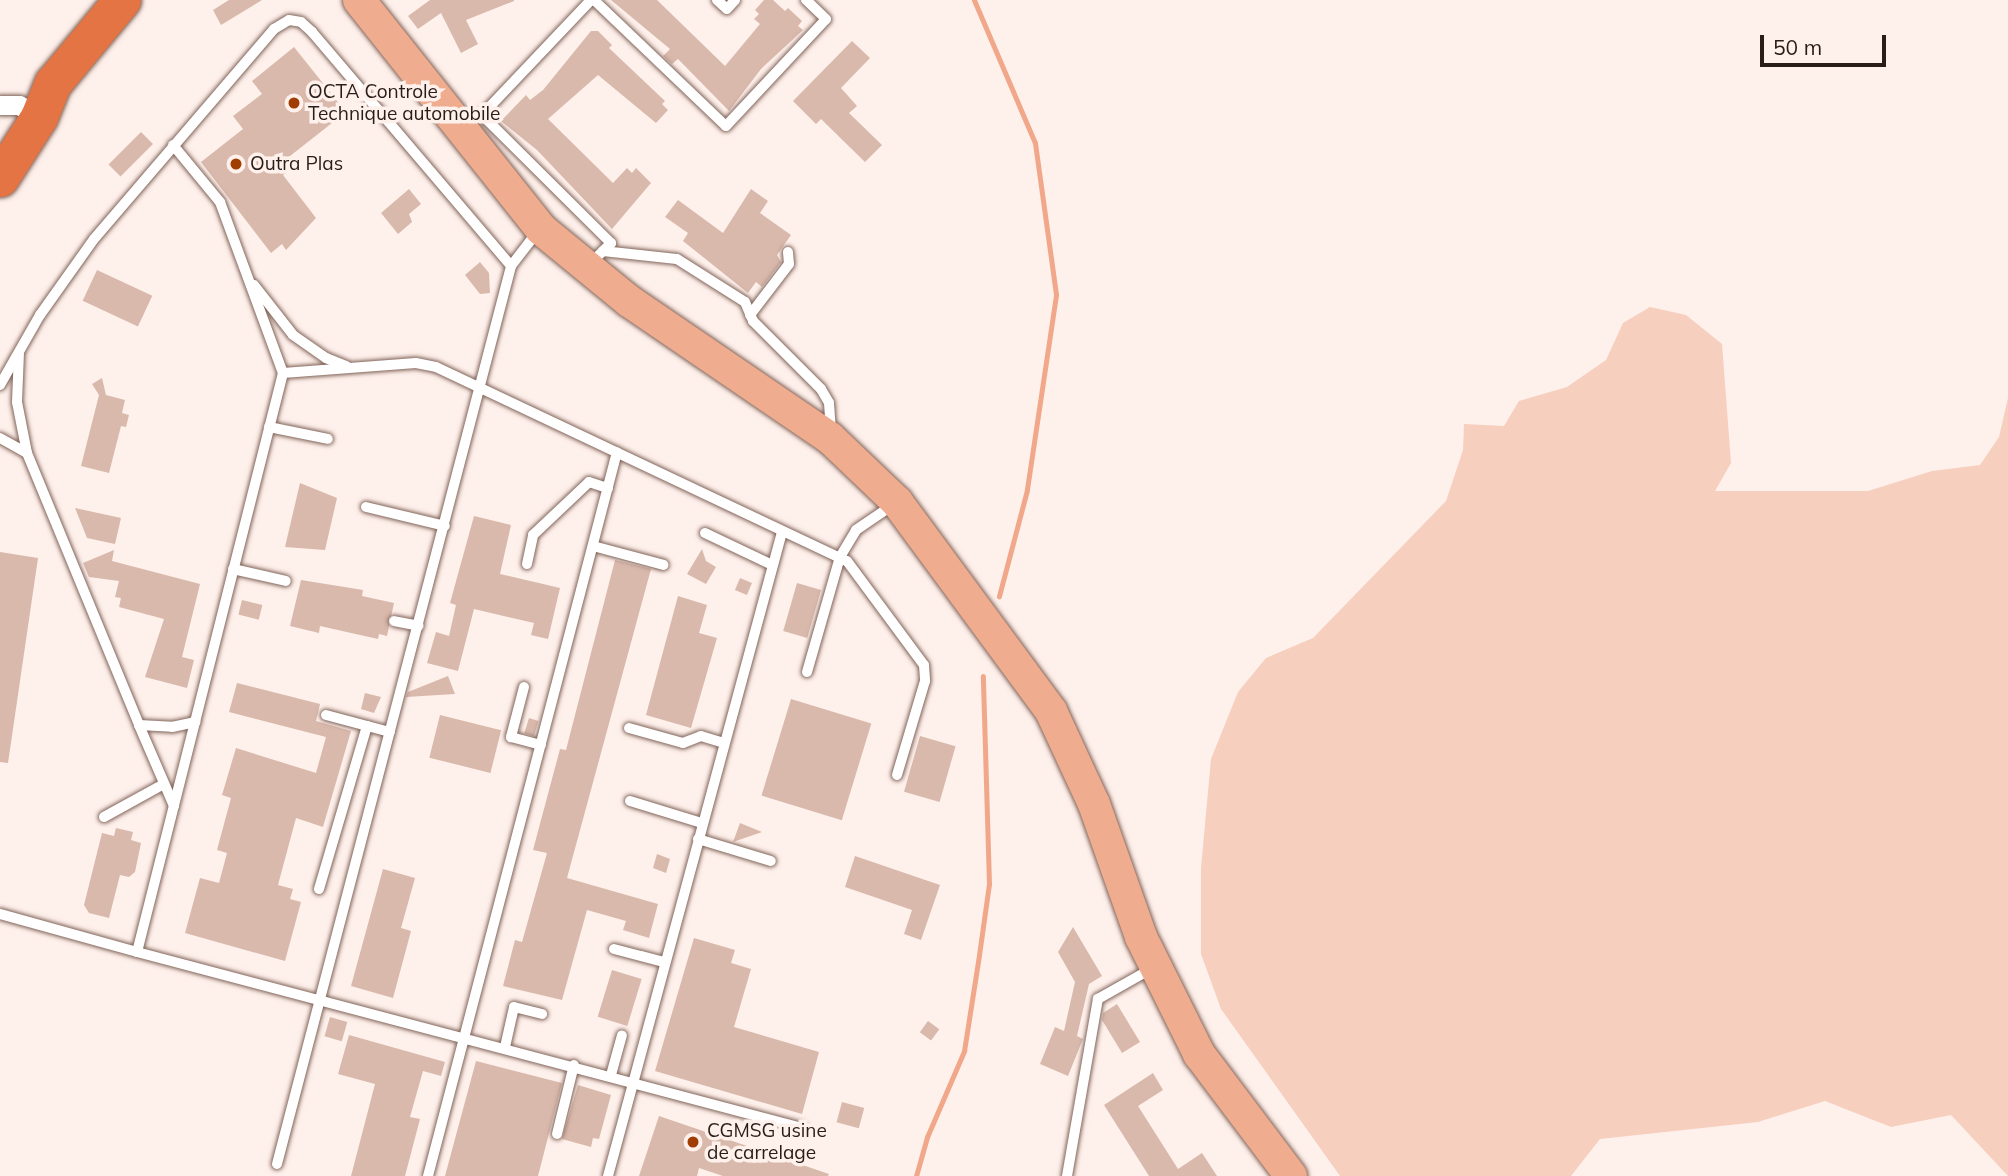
<!DOCTYPE html>
<style>
body{margin:0}
#map{position:relative;width:2008px;height:1176px;overflow:hidden;background:#fef0eb;font-family:Mulish,sans-serif}
div>[style]{position:absolute}
[style*='--x']{left:calc(var(--x)*1px);top:calc(var(--y)*1px);width:calc(var(--w)*1px);rotate:calc(var(--a)*1deg)}
.green>*{inset:0;background:#f7cfbe}
.stream>*{height:5px;margin:-2.5px;padding:0 2.5px;transform-origin:2.5px;border-radius:2.5px;background:#f1a789}
.building>*{inset:0;background:#d9b9ac;transform-origin:0 0}
.roads{filter:drop-shadow(0 0 2px #816459) drop-shadow(0 0 2px #816459)}
.lane>*{height:10px;margin:-5px;padding:0 5px;transform-origin:5px;border-radius:5px;background:#fff}
.street>*{height:19px;margin:-9.5px;padding:0 9.5px;transform-origin:9.5px;border-radius:9.5px;background:#fff}
.primary>*{height:32px;margin:-16px;padding:0 16px;transform-origin:16px;border-radius:16px;background:#efac8e}
.highway>*{height:37px;margin:-18.5px;padding:0 18.5px;transform-origin:18.5px;border-radius:18.5px;background:#e47443}
.dots>*{width:19px;height:19px;translate:-50% -50%;box-sizing:border-box;border:4px solid #fef0eb;border-radius:50%}
span{translate:-50% -50%;white-space:nowrap;text-align:center;line-height:1.15;-webkit-text-stroke:7px #fef0eb;paint-order:stroke}
.poi-label{font-size:19px;color:#291d18}
.left{translate:0 -50%;text-align:left}
.scale{position:absolute;left:1760px;top:35px;width:126px;height:32px;box-sizing:border-box;border:4px solid #291d18;border-top:0;padding-left:9px;font-size:21px;line-height:24px;white-space:nowrap;color:#291d18;-webkit-text-stroke:5px #fef0eb;paint-order:stroke}
</style>
<div id="map">
<div class="green">
<div style="clip-path:polygon(1650px 307px,1686px 315px,1722px 344px,1731px 463px,1715px 491px,1868px 491px,1932px 471px,1980px 465px,1999px 437px,2008px 398px,2008px 1176px,1951px 1115px,1891px 1127px,1825px 1101px,1758px 1122px,1600px 1139px,1571px 1176px,1340px 1176px,1221px 1009px,1201px 954px,1201px 868px,1211px 759px,1238px 692px,1266px 658px,1313px 638px,1446px 501px,1463px 450px,1464px 424px,1504px 426px,1519px 401px,1567px 387px,1606px 360px,1623px 323px)"></div>
</div>
<div class="stream">
<div style="--x:974;--y:0;--w:155;--a:66.9"></div>
<div style="--x:1035;--y:143;--w:153;--a:82.1"></div>
<div style="--x:1056;--y:295;--w:197;--a:98.5"></div>
<div style="--x:1027;--y:490;--w:110;--a:104.8"></div>
<div style="--x:916;--y:1176;--w:41;--a:-74.2"></div>
<div style="--x:927;--y:1137;--w:94;--a:-66.7"></div>
<div style="--x:964;--y:1051;--w:97;--a:-81.1"></div>
<div style="--x:979;--y:955;--w:72;--a:-82"></div>
<div style="--x:989;--y:884;--w:208;--a:-91.7"></div>
</div>
<div class="building">
<div style="clip-path:polygon(229px 0,262px 0,221px 25px,213px 10px)"></div>
<div style="clip-path:polygon(430px 0,514px 0,514px 1px,466px 20px,478px 44px,461px 53px,441px 13px,418px 29px,408px 16px)"></div>
<div style="clip-path:polygon(611px 0,657px 0,725px 66px,760px 24px,754px 19px,759px 14px,755px 10px,764px 0,773px 0,785px 11px,788px 8px,802px 21px,798px 26px,803px 30px,761px 69px,729px 111px,678px 59px,672px 64px,663px 56px,670px 49px)"></div>
<div style="clip-path:polygon(591px 31px,598px 31px,612px 45px,609px 48px,665px 101px,662px 104px,668px 110px,656px 123px,598px 75px,548px 119px,613px 183px,627px 168px,632px 173px,636px 168px,651px 183px,612px 229px,537px 150px,501px 121px,526px 95px,530px 100px,543px 90px)"></div>
<div style="clip-path:polygon(852px 41px,870px 58px,841px 88px,857px 106px,849px 113px,882px 145px,865px 162px,821px 119px,816px 124px,793px 101px)"></div>
<div style="clip-path:polygon(294px 47px,346px 112px,285px 160px,292px 168px,283px 175px,316px 218px,286px 250px,282px 244px,271px 253px,201px 162px,243px 129px,233px 116px,262px 94px,252px 81px)"></div>
<div style="left:141px;top:132px;width:17px;height:46px;rotate:45deg"></div>
<div style="clip-path:polygon(409px 189px,421px 204px,409px 214px,412px 222px,398px 234px,381px 213px)"></div>
<div style="clip-path:polygon(751px 189px,768px 201px,760px 213px,791px 235px,777px 255px,781px 262px,762px 287px,756px 282px,748px 293px,683px 241px,688px 233px,665px 217px,678px 200px,723px 233px)"></div>
<div style="clip-path:polygon(480px 262px,489px 273px,490px 293px,480px 294px,465px 275px)"></div>
<div style="left:97px;top:270px;width:61px;height:34px;rotate:25deg"></div>
<div style="clip-path:polygon(102px 378px,106px 395px,125px 400px,122px 413px,129px 415px,126px 427px,121px 426px,109px 473px,81px 466px,99px 395px,92px 384px)"></div>
<div style="clip-path:polygon(300px 483px,337px 498px,325px 550px,285px 547px)"></div>
<div style="clip-path:polygon(75px 508px,121px 518px,115px 544px,87px 538px)"></div>
<div style="clip-path:polygon(474px 516px,511px 525px,500px 574px,560px 588px,548px 639px,531px 635px,534px 623px,474px 609px,458px 671px,427px 663px,436px 632px,449px 636px,456px 605px,450px 603px)"></div>
<div style="clip-path:polygon(702px 549px,706px 561px,716px 567px,706px 584px,687px 574px)"></div>
<div style="clip-path:polygon(114px 550px,112px 561px,200px 584px,182px 657px,194px 660px,187px 688px,145px 677px,164px 619px,119px 607px,121px 598px,115px 597px,119px 581px,89px 577px,83px 563px)"></div>
<div style="clip-path:polygon(0 552px,38px 558px,8px 763px,0 762px)"></div>
<div style="clip-path:polygon(615px 560px,651px 569px,567px 878px,658px 904px,649px 938px,623px 930px,626px 921px,587px 910px,562px 1000px,503px 986px,515px 940px,522px 942px,547px 853px,533px 850px,560px 749px,566px 750px)"></div>
<div style="left:740px;top:578px;width:13px;height:13px;rotate:23deg"></div>
<div style="clip-path:polygon(301px 580px,363px 590px,362px 596px,394px 603px,387px 636px,379px 634px,378px 639px,320px 626px,319px 633px,290px 626px)"></div>
<div style="left:797px;top:583px;width:25px;height:50px;rotate:16deg"></div>
<div style="clip-path:polygon(678px 596px,707px 605px,699px 633px,717px 638px,691px 728px,646px 715px)"></div>
<div style="left:242px;top:600px;width:21px;height:15px;rotate:14deg"></div>
<div style="clip-path:polygon(448px 676px,455px 694px,406px 697px,408px 692px)"></div>
<div style="clip-path:polygon(237px 683px,320px 704px,316px 721px,351px 731px,323px 827px,296px 818px,278px 885px,293px 889px,290px 899px,301px 902px,285px 961px,185px 933px,200px 878px,219px 883px,227px 853px,217px 850px,231px 798px,222px 795px,236px 748px,316px 773px,326px 737px,229px 712px)"></div>
<div style="clip-path:polygon(365px 693px,381px 697px,374px 713px,361px 709px)"></div>
<div style="left:791px;top:699px;width:84px;height:101px;rotate:17deg"></div>
<div style="left:440px;top:715px;width:63px;height:44px;rotate:14deg"></div>
<div style="left:529px;top:718px;width:10px;height:16px;rotate:17deg"></div>
<div style="left:920px;top:736px;width:37px;height:58px;rotate:16deg"></div>
<div style="clip-path:polygon(740px 823px,762px 832px,733px 842px)"></div>
<div style="clip-path:polygon(116px 828px,133px 832px,131px 840px,141px 843px,135px 872px,129px 877px,120px 875px,109px 918px,89px 913px,84px 905px,102px 833px,114px 836px)"></div>
<div style="clip-path:polygon(657px 854px,670px 859px,666px 873px,653px 868px)"></div>
<div style="clip-path:polygon(855px 856px,940px 885px,921px 940px,904px 934px,912px 910px,845px 887px)"></div>
<div style="clip-path:polygon(383px 869px,415px 878px,401px 928px,411px 931px,393px 998px,351px 986px)"></div>
<div style="clip-path:polygon(1073px 927px,1102px 976px,1089px 984px,1077px 1036px,1083px 1039px,1068px 1076px,1040px 1064px,1055px 1027px,1064px 1031px,1075px 982px,1058px 952px)"></div>
<div style="clip-path:polygon(694px 938px,735px 950px,731px 963px,751px 969px,734px 1027px,819px 1052px,802px 1114px,655px 1071px)"></div>
<div style="left:612px;top:970px;width:31px;height:49px;rotate:17deg"></div>
<div style="clip-path:polygon(1117px 1004px,1140px 1042px,1122px 1053px,1102px 1020px,1103px 1013px)"></div>
<div style="left:330px;top:1017px;width:18px;height:20px;rotate:16deg"></div>
<div style="left:928px;top:1021px;width:14px;height:14px;rotate:36deg"></div>
<div style="clip-path:polygon(349px 1035px,445px 1062px,441px 1076px,423px 1071px,410px 1117px,420px 1119px,405px 1176px,351px 1176px,375px 1084px,338px 1074px)"></div>
<div style="clip-path:polygon(476px 1061px,562px 1083px,538px 1176px,445px 1176px)"></div>
<div style="clip-path:polygon(1153px 1073px,1163px 1090px,1138px 1106px,1178px 1169px,1202px 1153px,1217px 1176px,1149px 1176px,1104px 1105px)"></div>
<div style="clip-path:polygon(578px 1085px,611px 1095px,599px 1139px,593px 1138px,591px 1147px,562px 1139px)"></div>
<div style="left:842px;top:1102px;width:23px;height:21px;rotate:15deg"></div>
<div style="clip-path:polygon(659px 1116px,829px 1174px,828px 1176px,723px 1176px,699px 1168px,697px 1176px,639px 1176px)"></div>
</div>
<div class="roads">
<div class="lane">
<div style="--x:591;--y:0;--w:158;--a:133.5"></div>
<div style="--x:482;--y:115;--w:182;--a:44.8"></div>
<div style="--x:611;--y:243;--w:28;--a:135"></div>
<div style="--x:594;--y:0;--w:182;--a:43.7"></div>
<div style="--x:726;--y:126;--w:146;--a:-46.9"></div>
<div style="--x:826;--y:19;--w:28;--a:-136"></div>
<div style="--x:717;--y:0;--w:13;--a:42"></div>
<div style="--x:727;--y:9;--w:12;--a:-48"></div>
<div style="--x:173;--y:145;--w:74;--a:50.5"></div>
<div style="--x:220;--y:202;--w:182;--a:69.8"></div>
<div style="--x:283;--y:373;--w:597;--a:104.15"></div>
<div style="--x:137;--y:952;--w:688;--a:14.82"></div>
<div style="--x:603;--y:251;--w:74;--a:6.2"></div>
<div style="--x:677;--y:259;--w:80;--a:32.3"></div>
<div style="--x:745;--y:302;--w:21;--a:67"></div>
<div style="--x:753;--y:321;--w:96;--a:45"></div>
<div style="--x:821;--y:389;--w:16;--a:60"></div>
<div style="--x:829;--y:403;--w:27;--a:86"></div>
<div style="--x:254;--y:285;--w:63;--a:52"></div>
<div style="--x:293;--y:335;--w:40;--a:34.9"></div>
<div style="--x:326;--y:358;--w:22;--a:22"></div>
<div style="--x:750;--y:315;--w:64;--a:-52.6"></div>
<div style="--x:789;--y:264;--w:12;--a:-95"></div>
<div style="--x:283;--y:373;--w:133;--a:-4.3"></div>
<div style="--x:416;--y:363;--w:20;--a:11"></div>
<div style="--x:436;--y:367;--w:454;--a:25.3"></div>
<div style="--x:847;--y:561;--w:129;--a:53.5"></div>
<div style="--x:924;--y:665;--w:16;--a:86"></div>
<div style="--x:925;--y:681;--w:98;--a:106.6"></div>
<div style="--x:0;--y:385;--w:81;--a:-60.3"></div>
<div style="--x:40;--y:315;--w:93;--a:-54.6"></div>
<div style="--x:94;--y:239;--w:277;--a:-49.4"></div>
<div style="--x:274;--y:29;--w:17;--a:-31"></div>
<div style="--x:289;--y:20;--w:12;--a:9"></div>
<div style="--x:301;--y:22;--w:15;--a:42"></div>
<div style="--x:312;--y:32;--w:307;--a:49.6"></div>
<div style="--x:269;--y:427;--w:60;--a:11.5"></div>
<div style="--x:0;--y:438;--w:31;--a:29"></div>
<div style="--x:27;--y:453;--w:52;--a:-101.1"></div>
<div style="--x:17;--y:402;--w:49;--a:-87.7"></div>
<div style="--x:27;--y:453;--w:294;--a:67.6"></div>
<div style="--x:366;--y:507;--w:81;--a:13.5"></div>
<div style="--x:705;--y:533;--w:74;--a:25.5"></div>
<div style="--x:593;--y:546;--w:73;--a:15"></div>
<div style="--x:527;--y:564;--w:30;--a:-78"></div>
<div style="--x:533;--y:535;--w:77;--a:-43.4"></div>
<div style="--x:589;--y:482;--w:20;--a:18"></div>
<div style="--x:233;--y:569;--w:54;--a:12.8"></div>
<div style="--x:394;--y:621;--w:25;--a:11"></div>
<div style="--x:807;--y:672;--w:120;--a:-74"></div>
<div style="--x:840;--y:557;--w:31;--a:-59"></div>
<div style="--x:856;--y:530;--w:46;--a:-34.4"></div>
<div style="--x:524;--y:687;--w:52;--a:104.6"></div>
<div style="--x:511;--y:737;--w:31;--a:15"></div>
<div style="--x:326;--y:715;--w:66;--a:14.9"></div>
<div style="--x:629;--y:728;--w:56;--a:15.5"></div>
<div style="--x:683;--y:743;--w:19;--a:-21"></div>
<div style="--x:701;--y:736;--w:24;--a:17"></div>
<div style="--x:630;--y:801;--w:75;--a:17"></div>
<div style="--x:174;--y:806;--w:88;--a:-113.4"></div>
<div style="--x:139;--y:725;--w:33;--a:3"></div>
<div style="--x:172;--y:727;--w:24;--a:-12"></div>
<div style="--x:104;--y:817;--w:68;--a:-28.8"></div>
<div style="--x:698;--y:839;--w:76;--a:16.8"></div>
<div style="--x:319;--y:889;--w:170;--a:-73.6"></div>
<div style="--x:0;--y:914;--w:142;--a:15.5"></div>
<div style="--x:614;--y:949;--w:52;--a:14.6"></div>
<div style="--x:505;--y:1047;--w:41;--a:-77.3"></div>
<div style="--x:514;--y:1007;--w:29;--a:14"></div>
<div style="--x:611;--y:1075;--w:41;--a:-74.6"></div>
<div style="--x:557;--y:1134;--w:71;--a:-76.2"></div>
<div style="--x:277;--y:1164;--w:928;--a:-75.39"></div>
<div style="--x:511;--y:266;--w:44;--a:-52.4"></div>
<div style="--x:428;--y:1176;--w:748;--a:-75.37"></div>
<div style="--x:608;--y:1176;--w:667;--a:-74.88"></div>
<div style="--x:1067;--y:1176;--w:180;--a:-80.1"></div>
<div style="--x:1098;--y:999;--w:61;--a:-29.5"></div>
</div>
<div class="street">
<div style="--x:0;--y:105;--w:19;--a:0"></div>
<div style="--x:19;--y:105;--w:23;--a:31"></div>
</div>
<div class="primary">
<div style="--x:359;--y:0;--w:293;--a:51.5"></div>
<div style="--x:541;--y:229;--w:114;--a:39.3"></div>
<div style="--x:629;--y:301;--w:243;--a:34.3"></div>
<div style="--x:830;--y:438;--w:93;--a:43.7"></div>
<div style="--x:897;--y:502;--w:260;--a:53.6"></div>
<div style="--x:1051;--y:711;--w:102;--a:65.2"></div>
<div style="--x:1094;--y:804;--w:141;--a:70.5"></div>
<div style="--x:1141;--y:937;--w:131;--a:63.6"></div>
<div style="--x:1199;--y:1054;--w:153;--a:53"></div>
</div>
<div class="highway">
<div style="--x:0;--y:178;--w:72;--a:-57.4"></div>
<div style="--x:39;--y:117;--w:37;--a:-68"></div>
<div style="--x:53;--y:83;--w:108;--a:-50.3"></div>
</div>
</div>
<div class="dots">
<div style="left:294px;top:103px;background:#a03d02"></div>
<div style="left:236px;top:164px;background:#a03d02"></div>
<div style="left:693px;top:1142px;background:#a03d02"></div>
</div>
<div class="poi-label">
<span class="left" style="left:308px;top:103px">OCTA Controle<br>Technique automobile</span>
<span class="left" style="left:250px;top:164px">Outra Plas</span>
<span class="left" style="left:707px;top:1142px">CGMSG usine<br>de carrelage</span>
</div>
<div class="scale">50 m</div>
</div>
